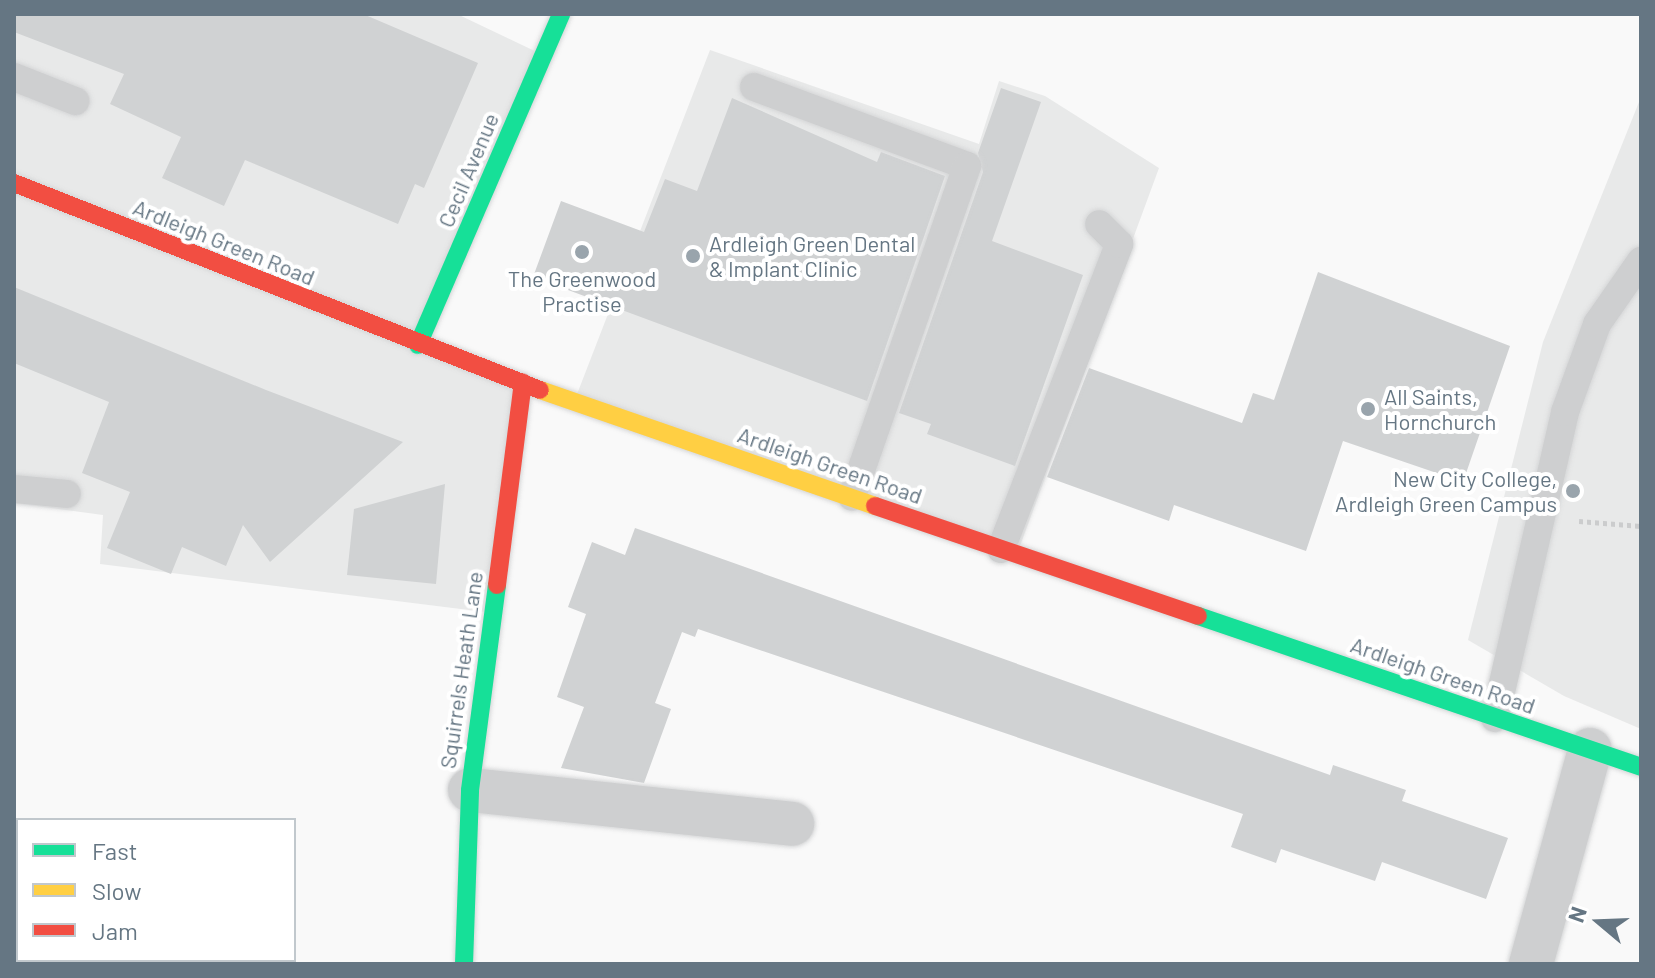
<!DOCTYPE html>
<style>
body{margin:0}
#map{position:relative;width:1655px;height:978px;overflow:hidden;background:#f9f9f9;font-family:Barlow,sans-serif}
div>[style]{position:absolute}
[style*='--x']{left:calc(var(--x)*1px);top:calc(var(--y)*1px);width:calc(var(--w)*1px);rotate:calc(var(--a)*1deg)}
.built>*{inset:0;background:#e8e9e9}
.building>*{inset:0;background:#d0d2d3}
.path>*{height:5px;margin-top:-2.5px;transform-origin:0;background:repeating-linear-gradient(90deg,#cbcccd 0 4px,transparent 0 8px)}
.roads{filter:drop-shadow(0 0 2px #d5d6d7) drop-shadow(0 0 2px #d5d6d7)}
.lane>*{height:28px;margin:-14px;padding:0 14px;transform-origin:14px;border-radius:14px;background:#cecfd0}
.street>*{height:44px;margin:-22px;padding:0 22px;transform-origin:22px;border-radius:22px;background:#cecfd0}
.fast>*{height:18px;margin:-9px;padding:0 9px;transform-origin:9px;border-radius:9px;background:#16e098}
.slow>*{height:18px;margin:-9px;padding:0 9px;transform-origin:9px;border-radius:9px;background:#ffcf43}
.jam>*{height:18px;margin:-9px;padding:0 9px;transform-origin:9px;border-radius:9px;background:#f24e42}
.dots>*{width:22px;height:22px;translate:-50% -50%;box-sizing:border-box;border:4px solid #fff;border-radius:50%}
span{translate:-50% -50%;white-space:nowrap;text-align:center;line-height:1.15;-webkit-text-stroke:8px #fff;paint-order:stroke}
.street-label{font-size:22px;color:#657683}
.poi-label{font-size:22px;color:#657683}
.left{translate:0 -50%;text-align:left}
.right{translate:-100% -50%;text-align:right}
.frame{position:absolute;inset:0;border:16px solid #657683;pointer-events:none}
.legend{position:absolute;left:16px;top:818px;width:280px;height:144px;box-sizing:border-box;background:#fff;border:2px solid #c1c8cd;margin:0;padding:10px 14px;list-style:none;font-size:24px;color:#657683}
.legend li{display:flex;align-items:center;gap:16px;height:40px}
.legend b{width:40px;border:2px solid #c1c8cd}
.north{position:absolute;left:1559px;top:882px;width:80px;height:80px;-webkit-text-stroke:6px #fff;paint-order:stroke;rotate:289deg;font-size:22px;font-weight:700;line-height:32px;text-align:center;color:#657683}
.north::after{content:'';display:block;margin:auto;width:28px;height:36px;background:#657683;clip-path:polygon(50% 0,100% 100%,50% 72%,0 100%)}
</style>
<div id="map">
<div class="built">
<div style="clip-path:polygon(14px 14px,457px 14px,543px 55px,418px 345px,523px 383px,493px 613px,100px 564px,103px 515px,14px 503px)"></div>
<div style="clip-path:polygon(710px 50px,979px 144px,999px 81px,1045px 96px,1159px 168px,1017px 554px,574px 402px)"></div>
<div style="clip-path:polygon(1641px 97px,1641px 729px,1564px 696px,1468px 640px,1543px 342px)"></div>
</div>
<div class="building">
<div style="clip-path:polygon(14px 14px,363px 14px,478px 63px,424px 188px,415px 184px,398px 224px,245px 160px,224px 206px,162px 178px,181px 137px,110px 104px,124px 74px,14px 32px)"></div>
<div style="clip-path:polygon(1001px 88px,1041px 102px,992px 241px,1083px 275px,1015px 466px,927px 434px,931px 424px,899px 413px,983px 172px,978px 153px)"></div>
<div style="clip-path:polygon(732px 98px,877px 162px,881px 152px,945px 176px,867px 401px,533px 277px,561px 201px,644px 232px,665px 179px,697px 191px)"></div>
<div style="clip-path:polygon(1318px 272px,1510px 346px,1463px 482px,1343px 441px,1306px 551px,1174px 505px,1169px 521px,1047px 477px,1089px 368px,1242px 423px,1253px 393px,1274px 400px)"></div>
<div style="clip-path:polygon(14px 287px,266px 390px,403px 442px,270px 562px,243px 525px,226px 566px,182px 547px,171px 574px,107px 548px,130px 492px,82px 473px,109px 402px,14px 363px)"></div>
<div style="clip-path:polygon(445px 484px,436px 584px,347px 575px,354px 509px)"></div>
<div style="clip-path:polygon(635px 528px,1330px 775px,1333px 765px,1406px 790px,1402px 801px,1508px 838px,1486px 899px,1382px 862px,1375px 881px,1281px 849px,1276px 863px,1231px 847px,1243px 814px,698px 629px,695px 637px,682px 632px,655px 703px,671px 709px,644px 783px,561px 768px,584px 707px,557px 697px,586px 614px,568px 607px,592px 542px,625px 555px)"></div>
</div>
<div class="path">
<div style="--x:1579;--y:521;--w:62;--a:4.6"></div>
</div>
<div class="roads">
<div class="lane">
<div style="--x:14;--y:77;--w:66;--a:21.5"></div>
<div style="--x:754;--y:87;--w:227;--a:20.3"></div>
<div style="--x:967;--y:166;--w:350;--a:109.2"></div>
<div style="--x:14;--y:489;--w:53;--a:5.4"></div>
<div style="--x:1001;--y:549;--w:327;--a:-68.8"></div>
<div style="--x:1119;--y:244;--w:28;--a:-135"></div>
<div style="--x:1495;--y:718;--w:314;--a:-77.1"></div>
<div style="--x:1565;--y:412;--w:94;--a:-70"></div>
<div style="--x:1597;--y:324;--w:77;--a:-55.1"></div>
</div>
<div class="street">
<div style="--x:470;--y:790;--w:324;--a:6"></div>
<div style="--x:1531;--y:964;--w:222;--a:-74.6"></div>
</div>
<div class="fast">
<div style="--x:418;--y:345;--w:361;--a:-66.6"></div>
<div style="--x:1198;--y:616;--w:468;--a:18.8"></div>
<div style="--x:464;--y:964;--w:174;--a:-88"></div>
<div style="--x:470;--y:790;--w:207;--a:-82.5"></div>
</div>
<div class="slow">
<div style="--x:540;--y:390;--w:355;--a:19.1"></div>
</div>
<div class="jam">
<div style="--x:14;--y:183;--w:565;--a:21.48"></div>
<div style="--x:875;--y:506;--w:341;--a:18.8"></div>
<div style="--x:497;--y:585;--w:204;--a:-82.7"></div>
</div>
</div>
<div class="dots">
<div style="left:582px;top:252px;background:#99a4ac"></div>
<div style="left:693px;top:256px;background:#99a4ac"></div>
<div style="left:1368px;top:409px;background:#99a4ac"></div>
<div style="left:1573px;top:491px;background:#99a4ac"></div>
</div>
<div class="street-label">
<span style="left:468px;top:170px;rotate:-67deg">Cecil Avenue</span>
<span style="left:224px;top:242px;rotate:22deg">Ardleigh Green Road</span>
<span style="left:830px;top:465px;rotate:19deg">Ardleigh Green Road</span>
<span style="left:461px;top:670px;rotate:-82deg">Squirrels Heath Lane</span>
<span style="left:1443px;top:675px;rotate:19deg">Ardleigh Green Road</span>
</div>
<div class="poi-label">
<span class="left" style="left:709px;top:256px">Ardleigh Green Dental<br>&amp; Implant Clinic</span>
<span style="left:582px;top:291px">The Greenwood<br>Practise</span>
<span class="left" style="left:1384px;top:409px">All Saints,<br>Hornchurch</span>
<span class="right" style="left:1557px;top:491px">New City College,<br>Ardleigh Green Campus</span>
</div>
<div class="frame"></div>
<ul class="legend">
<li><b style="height:10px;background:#16e098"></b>Fast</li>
<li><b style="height:10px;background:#ffcf43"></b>Slow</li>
<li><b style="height:10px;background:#f24e42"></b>Jam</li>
</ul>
<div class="north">N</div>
</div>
